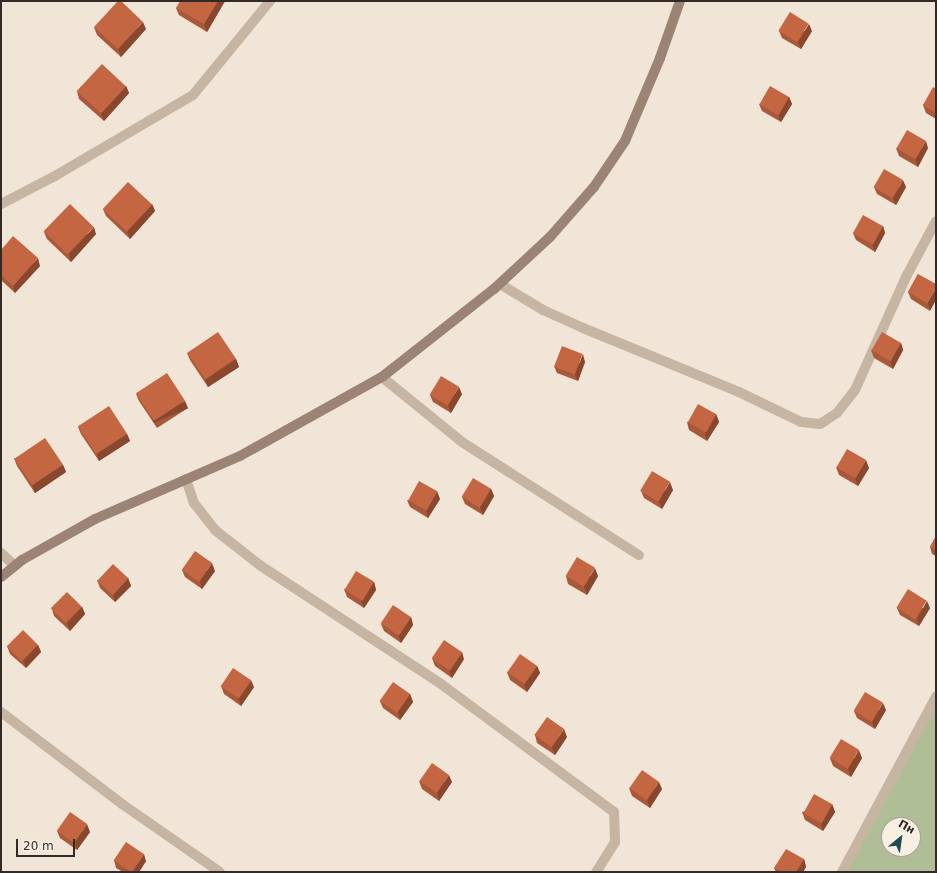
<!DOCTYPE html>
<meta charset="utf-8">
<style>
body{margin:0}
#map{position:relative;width:937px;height:873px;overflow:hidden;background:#f0e5d7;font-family:"DejaVu Sans",sans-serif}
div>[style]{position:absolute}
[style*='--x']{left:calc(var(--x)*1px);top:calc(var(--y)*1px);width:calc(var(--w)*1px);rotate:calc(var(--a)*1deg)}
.green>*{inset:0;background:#b0be98}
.street>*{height:10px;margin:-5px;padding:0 5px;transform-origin:5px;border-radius:5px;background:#c7b5a4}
.secondary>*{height:10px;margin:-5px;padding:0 5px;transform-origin:5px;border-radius:5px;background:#9b8475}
.wall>*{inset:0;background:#a95839}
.shaded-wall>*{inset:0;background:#89472e;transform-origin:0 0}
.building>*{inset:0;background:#c46642;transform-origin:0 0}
span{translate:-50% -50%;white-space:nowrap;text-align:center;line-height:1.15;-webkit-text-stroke:4px #f8efe3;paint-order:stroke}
.frame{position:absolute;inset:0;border:2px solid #332a25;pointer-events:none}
.north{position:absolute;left:881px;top:817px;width:40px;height:40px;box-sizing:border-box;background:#f8efe3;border:1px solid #a9a097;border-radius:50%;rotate:29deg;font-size:11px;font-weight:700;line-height:16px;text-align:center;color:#332a25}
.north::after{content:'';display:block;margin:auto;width:14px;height:18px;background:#1c4d53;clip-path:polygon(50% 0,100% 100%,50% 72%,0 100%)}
.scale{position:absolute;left:16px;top:839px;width:59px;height:18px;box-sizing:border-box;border:2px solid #332a25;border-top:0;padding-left:5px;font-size:12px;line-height:14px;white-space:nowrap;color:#332a25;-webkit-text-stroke:3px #f8efe3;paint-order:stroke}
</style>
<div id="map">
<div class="green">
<div style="clip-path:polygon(evenodd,936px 697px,936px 872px,842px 872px,936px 697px,889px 825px,913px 825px,913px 849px,889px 849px,889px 825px)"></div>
</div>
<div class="street">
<div style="--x:1;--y:204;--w:61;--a:-27.4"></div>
<div style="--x:55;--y:176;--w:160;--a:-30.4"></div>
<div style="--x:193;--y:95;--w:122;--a:-50.7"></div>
<div style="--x:500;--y:284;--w:50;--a:31.2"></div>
<div style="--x:543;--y:310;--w:44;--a:24.2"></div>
<div style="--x:583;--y:328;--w:169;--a:22.3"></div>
<div style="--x:739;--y:392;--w:69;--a:25.8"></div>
<div style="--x:801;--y:422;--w:19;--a:6"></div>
<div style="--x:820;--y:424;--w:20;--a:-33"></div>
<div style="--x:837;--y:413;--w:29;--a:-52"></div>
<div style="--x:855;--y:390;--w:126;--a:-65.7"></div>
<div style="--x:907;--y:275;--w:61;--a:-61.8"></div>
<div style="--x:382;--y:377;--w:103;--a:39.1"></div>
<div style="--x:462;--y:442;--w:210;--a:32.6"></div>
<div style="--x:186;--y:479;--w:25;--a:72"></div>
<div style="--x:194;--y:503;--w:34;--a:52"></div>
<div style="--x:215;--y:530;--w:58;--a:38"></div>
<div style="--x:261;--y:566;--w:215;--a:33.2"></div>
<div style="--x:441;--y:684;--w:215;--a:36.5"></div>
<div style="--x:614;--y:812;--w:30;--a:88"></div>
<div style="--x:615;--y:842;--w:36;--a:122"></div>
<div style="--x:1;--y:553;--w:19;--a:43"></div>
<div style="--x:1;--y:712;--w:152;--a:37.2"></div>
<div style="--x:122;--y:804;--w:119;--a:34.8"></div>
<div style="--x:842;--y:872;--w:199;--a:-61.8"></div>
</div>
<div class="secondary">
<div style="--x:1;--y:577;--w:27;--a:-39"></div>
<div style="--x:22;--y:560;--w:84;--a:-29.3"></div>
<div style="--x:95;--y:519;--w:158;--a:-23.5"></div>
<div style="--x:240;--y:456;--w:162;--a:-29.1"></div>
<div style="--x:382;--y:377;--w:142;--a:-38.2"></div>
<div style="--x:494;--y:289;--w:76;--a:-42.9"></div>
<div style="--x:550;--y:237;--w:67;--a:-48.7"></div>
<div style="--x:594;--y:187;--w:55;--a:-56"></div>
<div style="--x:625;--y:141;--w:90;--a:-67.1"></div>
<div style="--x:660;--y:58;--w:60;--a:-70.7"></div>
</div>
<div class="wall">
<div style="clip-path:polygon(225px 1px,207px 32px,179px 15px,176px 8px)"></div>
<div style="clip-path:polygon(94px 27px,146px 29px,121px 57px,97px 35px)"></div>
<div style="clip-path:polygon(779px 31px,812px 31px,801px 49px,782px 38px)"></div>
<div style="clip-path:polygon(126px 86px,129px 93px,104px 121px,79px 99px,77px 91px)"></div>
<div style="clip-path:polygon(936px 89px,936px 119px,926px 113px,923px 105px)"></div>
<div style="clip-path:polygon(789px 97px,792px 104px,781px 122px,762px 111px,759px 104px)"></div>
<div style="clip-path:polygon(896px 148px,928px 148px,918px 167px,899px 156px)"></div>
<div style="clip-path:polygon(874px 187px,906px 187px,896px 205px,877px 194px)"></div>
<div style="clip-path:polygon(152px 204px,155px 211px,130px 239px,106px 216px,103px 209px)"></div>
<div style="clip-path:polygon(883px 226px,885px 233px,875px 252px,856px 240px,853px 233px)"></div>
<div style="clip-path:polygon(44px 232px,96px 234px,71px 262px,47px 239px)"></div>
<div style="clip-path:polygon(1px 250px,40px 266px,15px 293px,1px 280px)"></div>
<div style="clip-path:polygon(918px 274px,930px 311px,911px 299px,908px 292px)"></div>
<div style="clip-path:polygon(901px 343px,903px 350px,893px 369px,874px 358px,871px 350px)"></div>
<div style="clip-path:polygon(187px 353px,236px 359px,239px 367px,208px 387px,190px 360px)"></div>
<div style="clip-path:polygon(585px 362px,578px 381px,557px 373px,554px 366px)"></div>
<div style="clip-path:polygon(136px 394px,188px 408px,157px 428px,139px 401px)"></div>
<div style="clip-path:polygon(462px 394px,451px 413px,433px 402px,430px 395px)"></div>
<div style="clip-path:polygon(716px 414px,719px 422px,707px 441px,689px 430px,687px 422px)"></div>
<div style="clip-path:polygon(78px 427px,127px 434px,130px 441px,99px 461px,81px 434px)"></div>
<div style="clip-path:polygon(14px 458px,63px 465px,66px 472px,35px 493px,17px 466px)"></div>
<div style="clip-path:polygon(836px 467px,869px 468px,858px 486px,839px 475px)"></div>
<div style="clip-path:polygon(491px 489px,494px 496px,483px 515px,465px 504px,462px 497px)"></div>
<div style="clip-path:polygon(673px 490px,662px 509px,644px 498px,641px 491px)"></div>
<div style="clip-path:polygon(440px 499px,428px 518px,410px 507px,407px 500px)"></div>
<div style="clip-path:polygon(936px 536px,936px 556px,932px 554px,930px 547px)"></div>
<div style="clip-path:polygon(182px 570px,215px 571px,202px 589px,185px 577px)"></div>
<div style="clip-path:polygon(566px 576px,598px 576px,587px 595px,568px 584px)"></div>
<div style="clip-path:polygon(128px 578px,131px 586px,115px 602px,100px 588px,97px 580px)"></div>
<div style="clip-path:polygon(374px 582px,376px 590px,364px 608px,347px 597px,344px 589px)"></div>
<div style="clip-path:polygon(82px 607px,85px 614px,70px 631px,54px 616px,52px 609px)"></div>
<div style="clip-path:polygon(897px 608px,930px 608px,919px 626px,900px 615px)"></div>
<div style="clip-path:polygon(411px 617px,413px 625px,401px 643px,384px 631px,381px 624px)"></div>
<div style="clip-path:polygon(38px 645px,41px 652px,26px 668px,10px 654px,7px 646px)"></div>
<div style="clip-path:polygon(432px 658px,464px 659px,452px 678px,435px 666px)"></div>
<div style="clip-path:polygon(537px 666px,540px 673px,527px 692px,510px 680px,507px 672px)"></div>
<div style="clip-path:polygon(221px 686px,254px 687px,241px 706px,224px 694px)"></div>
<div style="clip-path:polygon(410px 694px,413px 702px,400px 720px,383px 708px,380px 701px)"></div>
<div style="clip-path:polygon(886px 710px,875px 729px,857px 718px,854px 711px)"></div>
<div style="clip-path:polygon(535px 735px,567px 737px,555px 755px,537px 743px)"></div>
<div style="clip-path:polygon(830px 758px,862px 758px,851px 777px,833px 766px)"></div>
<div style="clip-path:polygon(419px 781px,452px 782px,439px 801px,422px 789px)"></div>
<div style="clip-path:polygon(629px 788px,662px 789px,650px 808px,632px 796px)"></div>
<div style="clip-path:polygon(832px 804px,835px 812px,823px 831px,805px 820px,802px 812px)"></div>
<div style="clip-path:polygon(57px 831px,90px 832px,77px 850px,60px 838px)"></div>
<div style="clip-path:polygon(804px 859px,806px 867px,803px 872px,776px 872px,774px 868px)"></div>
<div style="clip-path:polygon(114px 860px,146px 861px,139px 872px,123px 872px,116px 868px)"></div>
</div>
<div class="shaded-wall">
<div style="clip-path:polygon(218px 1px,225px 1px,207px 32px,204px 24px)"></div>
<div style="clip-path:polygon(143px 22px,146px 29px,121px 57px,118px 49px)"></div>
<div style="clip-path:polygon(809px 24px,812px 31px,801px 49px,798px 42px)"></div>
<div style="clip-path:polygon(126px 86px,129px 93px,104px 121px,101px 113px)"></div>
<div style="clip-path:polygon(789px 97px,792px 104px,781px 122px,778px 115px)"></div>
<div style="clip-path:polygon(926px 141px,928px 148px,918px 167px,915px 159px)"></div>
<div style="clip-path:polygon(903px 180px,906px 187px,896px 205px,893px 198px)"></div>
<div style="clip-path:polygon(152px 204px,155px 211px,130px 239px,127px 231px)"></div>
<div style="clip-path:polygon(883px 226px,885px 233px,875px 252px,872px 244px)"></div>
<div style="clip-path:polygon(94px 227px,96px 234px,71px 262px,69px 254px)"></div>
<div style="clip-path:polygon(38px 258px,40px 266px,15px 293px,13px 286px)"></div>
<div style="clip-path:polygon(936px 288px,936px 300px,930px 311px,927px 303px)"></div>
<div style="clip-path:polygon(901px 343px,903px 350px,893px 369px,890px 361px)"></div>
<div style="clip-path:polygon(583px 354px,585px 362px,578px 381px,575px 374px)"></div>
<div style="clip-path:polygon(236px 359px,239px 367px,208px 387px,205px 380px)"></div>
<div style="clip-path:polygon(459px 387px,462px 394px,451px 413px,448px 405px)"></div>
<div style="left:185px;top:401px;width:8px;height:37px;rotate:67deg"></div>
<div style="clip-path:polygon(716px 414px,719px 422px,707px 441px,705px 433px)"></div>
<div style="clip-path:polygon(127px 434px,130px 441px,99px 461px,97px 454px)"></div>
<div style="clip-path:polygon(866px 460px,869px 468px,858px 486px,855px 478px)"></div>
<div style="clip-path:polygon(63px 465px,66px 472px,35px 493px,32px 485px)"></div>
<div style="clip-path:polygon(670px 482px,673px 490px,662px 509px,659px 501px)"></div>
<div style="clip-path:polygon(491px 489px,494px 496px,483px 515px,480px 507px)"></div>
<div style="clip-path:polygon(437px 491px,440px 499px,428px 518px,426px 510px)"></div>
<div style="clip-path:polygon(212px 563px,215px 571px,202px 589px,200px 581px)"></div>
<div style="clip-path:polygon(595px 568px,598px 576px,587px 595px,584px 587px)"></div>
<div style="clip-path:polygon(128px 578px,131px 586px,115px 602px,113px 595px)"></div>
<div style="clip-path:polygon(374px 582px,376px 590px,364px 608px,361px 601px)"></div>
<div style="clip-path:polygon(927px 601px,930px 608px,919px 626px,917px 619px)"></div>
<div style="clip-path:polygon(82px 607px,85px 614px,70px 631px,67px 623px)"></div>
<div style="clip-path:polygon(411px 617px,413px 625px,401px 643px,398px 635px)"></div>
<div style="clip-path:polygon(38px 645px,41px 652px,26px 668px,23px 661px)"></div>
<div style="clip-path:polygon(462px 652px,464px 659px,452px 678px,449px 670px)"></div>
<div style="clip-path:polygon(537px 666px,540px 673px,527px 692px,524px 684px)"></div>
<div style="clip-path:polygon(251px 680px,254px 687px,241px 706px,238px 698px)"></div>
<div style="clip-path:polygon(410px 694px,413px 702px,400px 720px,398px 712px)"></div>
<div style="clip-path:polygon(883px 703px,886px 710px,875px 729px,872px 722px)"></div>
<div style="clip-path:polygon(564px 729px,567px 737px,555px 755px,552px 747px)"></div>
<div style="clip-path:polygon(859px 750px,862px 758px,851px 777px,848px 769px)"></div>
<div style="clip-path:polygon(449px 775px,452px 782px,439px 801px,437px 793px)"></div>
<div style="clip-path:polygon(659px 782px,662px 789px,650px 808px,647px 800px)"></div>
<div style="clip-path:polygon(832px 804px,835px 812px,823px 831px,821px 823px)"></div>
<div style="clip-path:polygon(87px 824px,90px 832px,77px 850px,75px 842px)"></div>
<div style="clip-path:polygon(144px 854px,146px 861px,139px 872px,131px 872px)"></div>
<div style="clip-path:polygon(804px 859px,806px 867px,803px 872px,796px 872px)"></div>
</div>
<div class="building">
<div style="clip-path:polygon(118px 1px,121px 1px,143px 22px,118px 49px,94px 27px)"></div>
<div style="clip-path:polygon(180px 1px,218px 1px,204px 24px,176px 8px)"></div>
<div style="left:790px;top:12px;width:22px;height:22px;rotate:32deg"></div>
<div style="left:102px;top:64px;width:33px;height:37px;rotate:43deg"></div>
<div style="left:770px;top:86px;width:22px;height:21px;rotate:30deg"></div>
<div style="clip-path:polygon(933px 87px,936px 89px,936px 113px,923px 105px)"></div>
<div style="left:907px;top:130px;width:22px;height:21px;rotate:30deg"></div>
<div style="left:884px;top:169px;width:22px;height:21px;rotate:30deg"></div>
<div style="left:128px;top:182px;width:33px;height:37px;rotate:43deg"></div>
<div style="left:70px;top:204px;width:33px;height:38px;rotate:44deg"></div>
<div style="left:863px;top:215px;width:23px;height:21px;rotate:29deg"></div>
<div style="clip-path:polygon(13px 236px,38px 258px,13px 286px,1px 275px,1px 250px)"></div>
<div style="clip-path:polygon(918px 274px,936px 284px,936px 288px,927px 303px,908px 292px)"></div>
<div style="left:218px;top:332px;width:32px;height:37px;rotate:56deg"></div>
<div style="left:882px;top:332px;width:22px;height:21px;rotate:30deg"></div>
<div style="left:562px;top:346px;width:22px;height:22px;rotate:21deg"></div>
<div style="left:167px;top:373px;width:33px;height:37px;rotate:57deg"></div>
<div style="left:441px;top:376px;width:21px;height:22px;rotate:31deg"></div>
<div style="left:698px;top:404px;width:21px;height:21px;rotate:29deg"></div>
<div style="left:109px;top:406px;width:33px;height:37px;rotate:57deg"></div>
<div style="left:45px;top:438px;width:32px;height:37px;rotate:56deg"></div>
<div style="left:847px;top:449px;width:22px;height:21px;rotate:30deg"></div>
<div style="left:652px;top:471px;width:21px;height:23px;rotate:31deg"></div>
<div style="left:473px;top:478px;width:21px;height:22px;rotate:31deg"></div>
<div style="left:419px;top:481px;width:21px;height:22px;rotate:29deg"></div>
<div style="clip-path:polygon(936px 536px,936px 550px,930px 547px)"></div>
<div style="left:195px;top:551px;width:21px;height:23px;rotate:35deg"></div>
<div style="left:577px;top:557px;width:21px;height:22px;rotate:31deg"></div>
<div style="left:113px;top:564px;width:21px;height:23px;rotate:43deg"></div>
<div style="left:356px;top:571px;width:21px;height:22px;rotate:31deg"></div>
<div style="left:908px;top:589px;width:22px;height:22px;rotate:32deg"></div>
<div style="left:67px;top:592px;width:21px;height:23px;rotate:45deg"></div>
<div style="left:393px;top:605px;width:22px;height:22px;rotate:34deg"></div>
<div style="left:23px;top:630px;width:21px;height:23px;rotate:45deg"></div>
<div style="left:444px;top:640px;width:22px;height:22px;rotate:34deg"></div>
<div style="left:520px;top:654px;width:21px;height:22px;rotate:35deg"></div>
<div style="left:233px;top:668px;width:22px;height:22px;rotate:34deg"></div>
<div style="left:393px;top:682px;width:21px;height:23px;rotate:35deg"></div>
<div style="left:865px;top:692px;width:21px;height:22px;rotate:31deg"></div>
<div style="left:547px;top:717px;width:21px;height:22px;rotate:35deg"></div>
<div style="left:841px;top:739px;width:21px;height:22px;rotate:31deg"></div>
<div style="left:432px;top:763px;width:21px;height:22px;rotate:35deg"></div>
<div style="left:642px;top:770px;width:21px;height:22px;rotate:35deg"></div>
<div style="left:814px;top:794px;width:21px;height:22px;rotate:29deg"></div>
<div style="left:70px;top:812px;width:21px;height:23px;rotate:35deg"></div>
<div style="left:126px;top:842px;width:22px;height:22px;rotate:34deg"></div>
<div style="clip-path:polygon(786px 849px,804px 859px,796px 872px,782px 872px,774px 868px)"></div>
</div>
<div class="frame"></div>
<div class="north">Пн</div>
<div class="scale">20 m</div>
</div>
